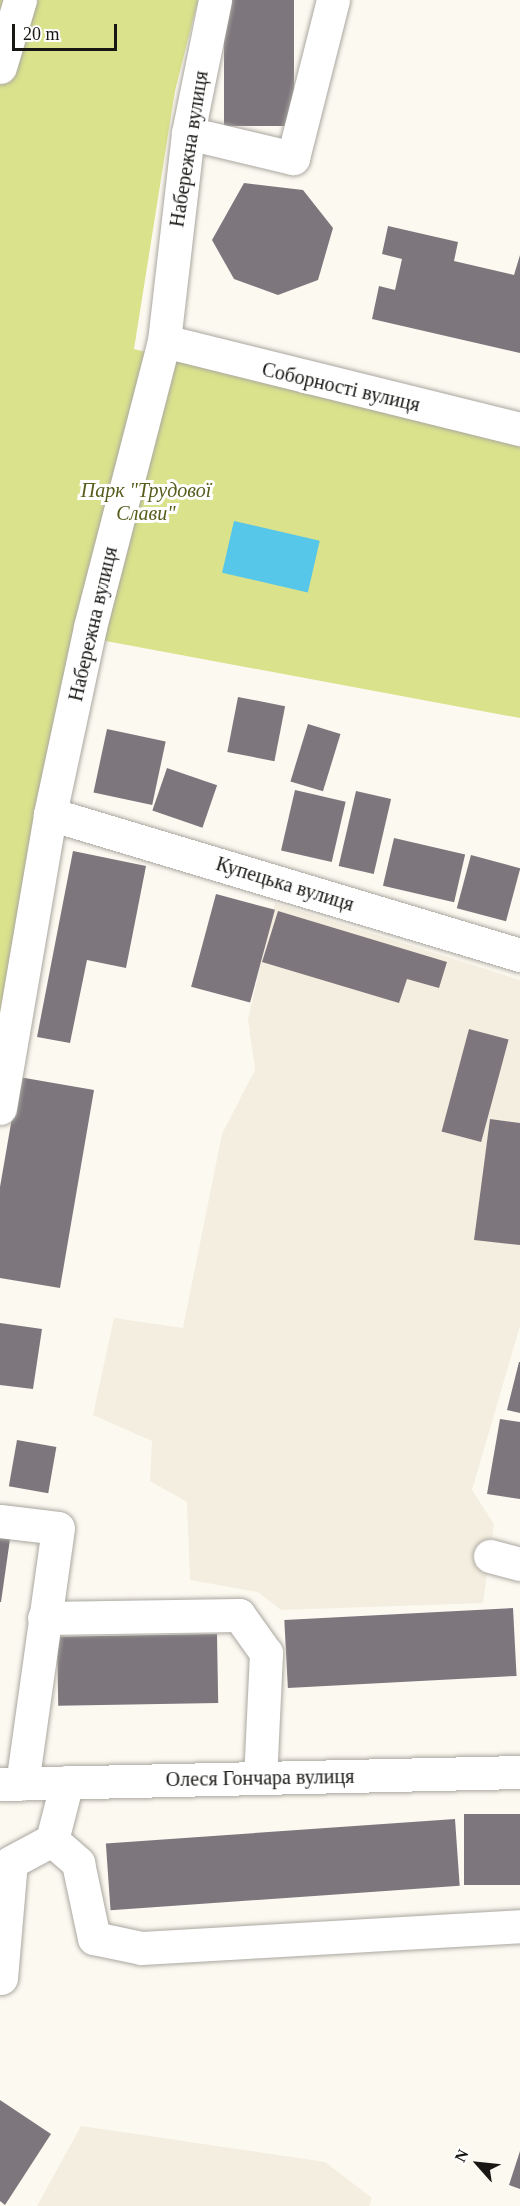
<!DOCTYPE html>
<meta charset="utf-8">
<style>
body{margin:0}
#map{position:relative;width:520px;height:2206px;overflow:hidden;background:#fcf9f1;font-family:Georgia,serif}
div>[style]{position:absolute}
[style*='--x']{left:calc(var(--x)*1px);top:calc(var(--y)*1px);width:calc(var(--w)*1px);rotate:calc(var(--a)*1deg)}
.built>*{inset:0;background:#f3eedf}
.green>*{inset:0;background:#dae28c}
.water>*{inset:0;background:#56c6e9;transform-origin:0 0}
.building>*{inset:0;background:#7d777d;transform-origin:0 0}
.roads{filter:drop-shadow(0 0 2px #aaa7a0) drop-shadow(0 0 2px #aaa7a0)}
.minor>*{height:33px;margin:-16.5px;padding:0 16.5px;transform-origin:16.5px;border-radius:16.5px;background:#fff}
span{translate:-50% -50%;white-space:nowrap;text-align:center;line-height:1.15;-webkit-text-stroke:6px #fff;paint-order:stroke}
.street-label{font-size:20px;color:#181714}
.park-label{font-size:20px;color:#585d1d;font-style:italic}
.north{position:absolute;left:448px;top:2134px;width:60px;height:60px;-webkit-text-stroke:4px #fff;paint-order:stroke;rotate:297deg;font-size:16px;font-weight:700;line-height:24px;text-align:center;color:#181714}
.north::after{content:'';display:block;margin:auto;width:21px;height:27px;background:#181714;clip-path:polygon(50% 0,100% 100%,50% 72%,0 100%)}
.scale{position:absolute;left:12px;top:24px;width:105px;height:27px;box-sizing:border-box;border:3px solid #181714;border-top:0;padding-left:8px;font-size:18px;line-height:21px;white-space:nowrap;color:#181714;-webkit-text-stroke:4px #fff;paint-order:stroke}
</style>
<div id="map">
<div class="built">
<div style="clip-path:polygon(275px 903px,520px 980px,520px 1326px,472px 1490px,494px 1524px,483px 1603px,281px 1610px,258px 1592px,190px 1580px,187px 1502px,150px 1481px,152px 1441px,93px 1415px,114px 1318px,183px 1328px,222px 1134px,255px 1070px,248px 1019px)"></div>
<div style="clip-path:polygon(81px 2126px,325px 2162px,372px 2198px,369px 2206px,37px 2206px)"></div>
</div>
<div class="green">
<div style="clip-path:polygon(0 0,198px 0,175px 91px,134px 349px,520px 446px,520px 718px,79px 636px,0 1017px)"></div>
</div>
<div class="water">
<div style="left:234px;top:521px;width:88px;height:53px;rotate:13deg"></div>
</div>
<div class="building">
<div style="left:224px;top:0;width:70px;height:126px"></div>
<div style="clip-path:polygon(244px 183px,303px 190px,333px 228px,318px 280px,278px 295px,234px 279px,212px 240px)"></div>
<div style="clip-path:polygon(388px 226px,458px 242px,454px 261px,514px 275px,520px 255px,520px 353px,372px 319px,379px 286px,395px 290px,402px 259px,382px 254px)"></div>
<div style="left:238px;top:697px;width:48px;height:56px;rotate:11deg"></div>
<div style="left:308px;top:724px;width:34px;height:60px;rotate:17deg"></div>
<div style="left:107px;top:729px;width:60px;height:65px;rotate:12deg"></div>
<div style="left:167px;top:768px;width:53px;height:45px;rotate:19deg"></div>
<div style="left:295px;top:790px;width:52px;height:62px;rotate:13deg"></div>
<div style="left:356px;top:791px;width:36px;height:77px;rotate:13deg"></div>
<div style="left:394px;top:838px;width:73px;height:49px;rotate:13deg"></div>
<div style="clip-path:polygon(73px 851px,146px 866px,126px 968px,87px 960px,70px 1043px,37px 1037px)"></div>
<div style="left:471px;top:855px;width:51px;height:55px;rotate:15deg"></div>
<div style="left:216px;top:894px;width:61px;height:96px;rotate:15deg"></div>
<div style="clip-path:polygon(278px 911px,447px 962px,439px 988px,407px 979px,399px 1003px,262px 962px)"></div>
<div style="left:469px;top:1029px;width:41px;height:106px;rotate:15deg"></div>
<div style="clip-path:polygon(19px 1077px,94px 1090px,60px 1288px,0 1278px,0 1187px)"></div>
<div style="clip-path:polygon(490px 1119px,520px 1123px,520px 1245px,474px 1240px)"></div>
<div style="clip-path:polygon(0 1323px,42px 1329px,33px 1389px,0 1385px)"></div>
<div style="clip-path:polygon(519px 1362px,520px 1362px,520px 1413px,507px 1410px)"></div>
<div style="clip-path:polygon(500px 1419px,520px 1422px,520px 1499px,487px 1494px)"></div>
<div style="left:17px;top:1440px;width:40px;height:47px;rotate:10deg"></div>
<div style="clip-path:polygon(0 1538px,10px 1539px,1px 1602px,0 1602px)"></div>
<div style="left:513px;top:1608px;width:68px;height:229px;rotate:87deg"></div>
<div style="left:217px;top:1634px;width:69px;height:160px;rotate:89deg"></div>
<div style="left:520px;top:1814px;width:71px;height:56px;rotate:90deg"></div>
<div style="left:455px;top:1819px;width:67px;height:350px;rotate:86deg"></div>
<div style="clip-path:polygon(0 2100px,51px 2134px,5px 2205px,0 2201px)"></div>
<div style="clip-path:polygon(520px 2151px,520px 2189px,509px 2185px)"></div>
</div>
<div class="roads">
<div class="minor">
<div style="--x:0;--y:67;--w:70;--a:-73.4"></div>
<div style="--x:188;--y:133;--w:108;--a:13.4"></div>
<div style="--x:293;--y:158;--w:163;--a:-75.8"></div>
<div style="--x:164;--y:341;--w:367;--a:13.9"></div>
<div style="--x:50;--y:814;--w:491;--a:16.7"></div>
<div style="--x:0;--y:1108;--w:298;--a:-80.3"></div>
<div style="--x:50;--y:814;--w:191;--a:-77.9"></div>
<div style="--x:90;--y:627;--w:295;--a:-75.5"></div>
<div style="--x:164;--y:341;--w:209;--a:-83.4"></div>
<div style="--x:188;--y:133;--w:136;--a:-78.5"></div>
<div style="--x:0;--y:1521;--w:58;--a:6.9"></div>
<div style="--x:58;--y:1528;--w:258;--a:98"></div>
<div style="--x:490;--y:1556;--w:31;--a:15"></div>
<div style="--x:44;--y:1618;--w:195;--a:-0.9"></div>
<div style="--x:239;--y:1615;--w:47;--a:54.6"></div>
<div style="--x:266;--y:1653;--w:125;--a:92.7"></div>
<div style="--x:0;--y:1784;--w:520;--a:-1.32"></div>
<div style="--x:52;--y:1840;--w:35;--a:41"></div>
<div style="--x:78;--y:1863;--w:77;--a:78"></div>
<div style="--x:94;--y:1938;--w:48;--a:12"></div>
<div style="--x:141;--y:1948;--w:380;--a:-3.3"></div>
<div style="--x:1;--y:1978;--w:116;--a:-85.1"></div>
<div style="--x:11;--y:1862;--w:47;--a:-28.2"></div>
<div style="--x:52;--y:1840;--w:60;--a:-75.5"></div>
</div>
</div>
<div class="street-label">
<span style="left:189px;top:149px;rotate:-81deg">Набережна вулиця</span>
<span style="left:341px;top:387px;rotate:13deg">Соборності вулиця</span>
<span style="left:93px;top:624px;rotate:-77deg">Набережна вулиця</span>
<span style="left:285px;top:884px;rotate:17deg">Купецька вулиця</span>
<span style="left:260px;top:1778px;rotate:-1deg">Олеся Гончара вулиця</span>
</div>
<div class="park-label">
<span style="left:146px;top:502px">Парк "Трудової<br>Слави"</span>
</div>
<div class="north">N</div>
<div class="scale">20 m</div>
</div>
